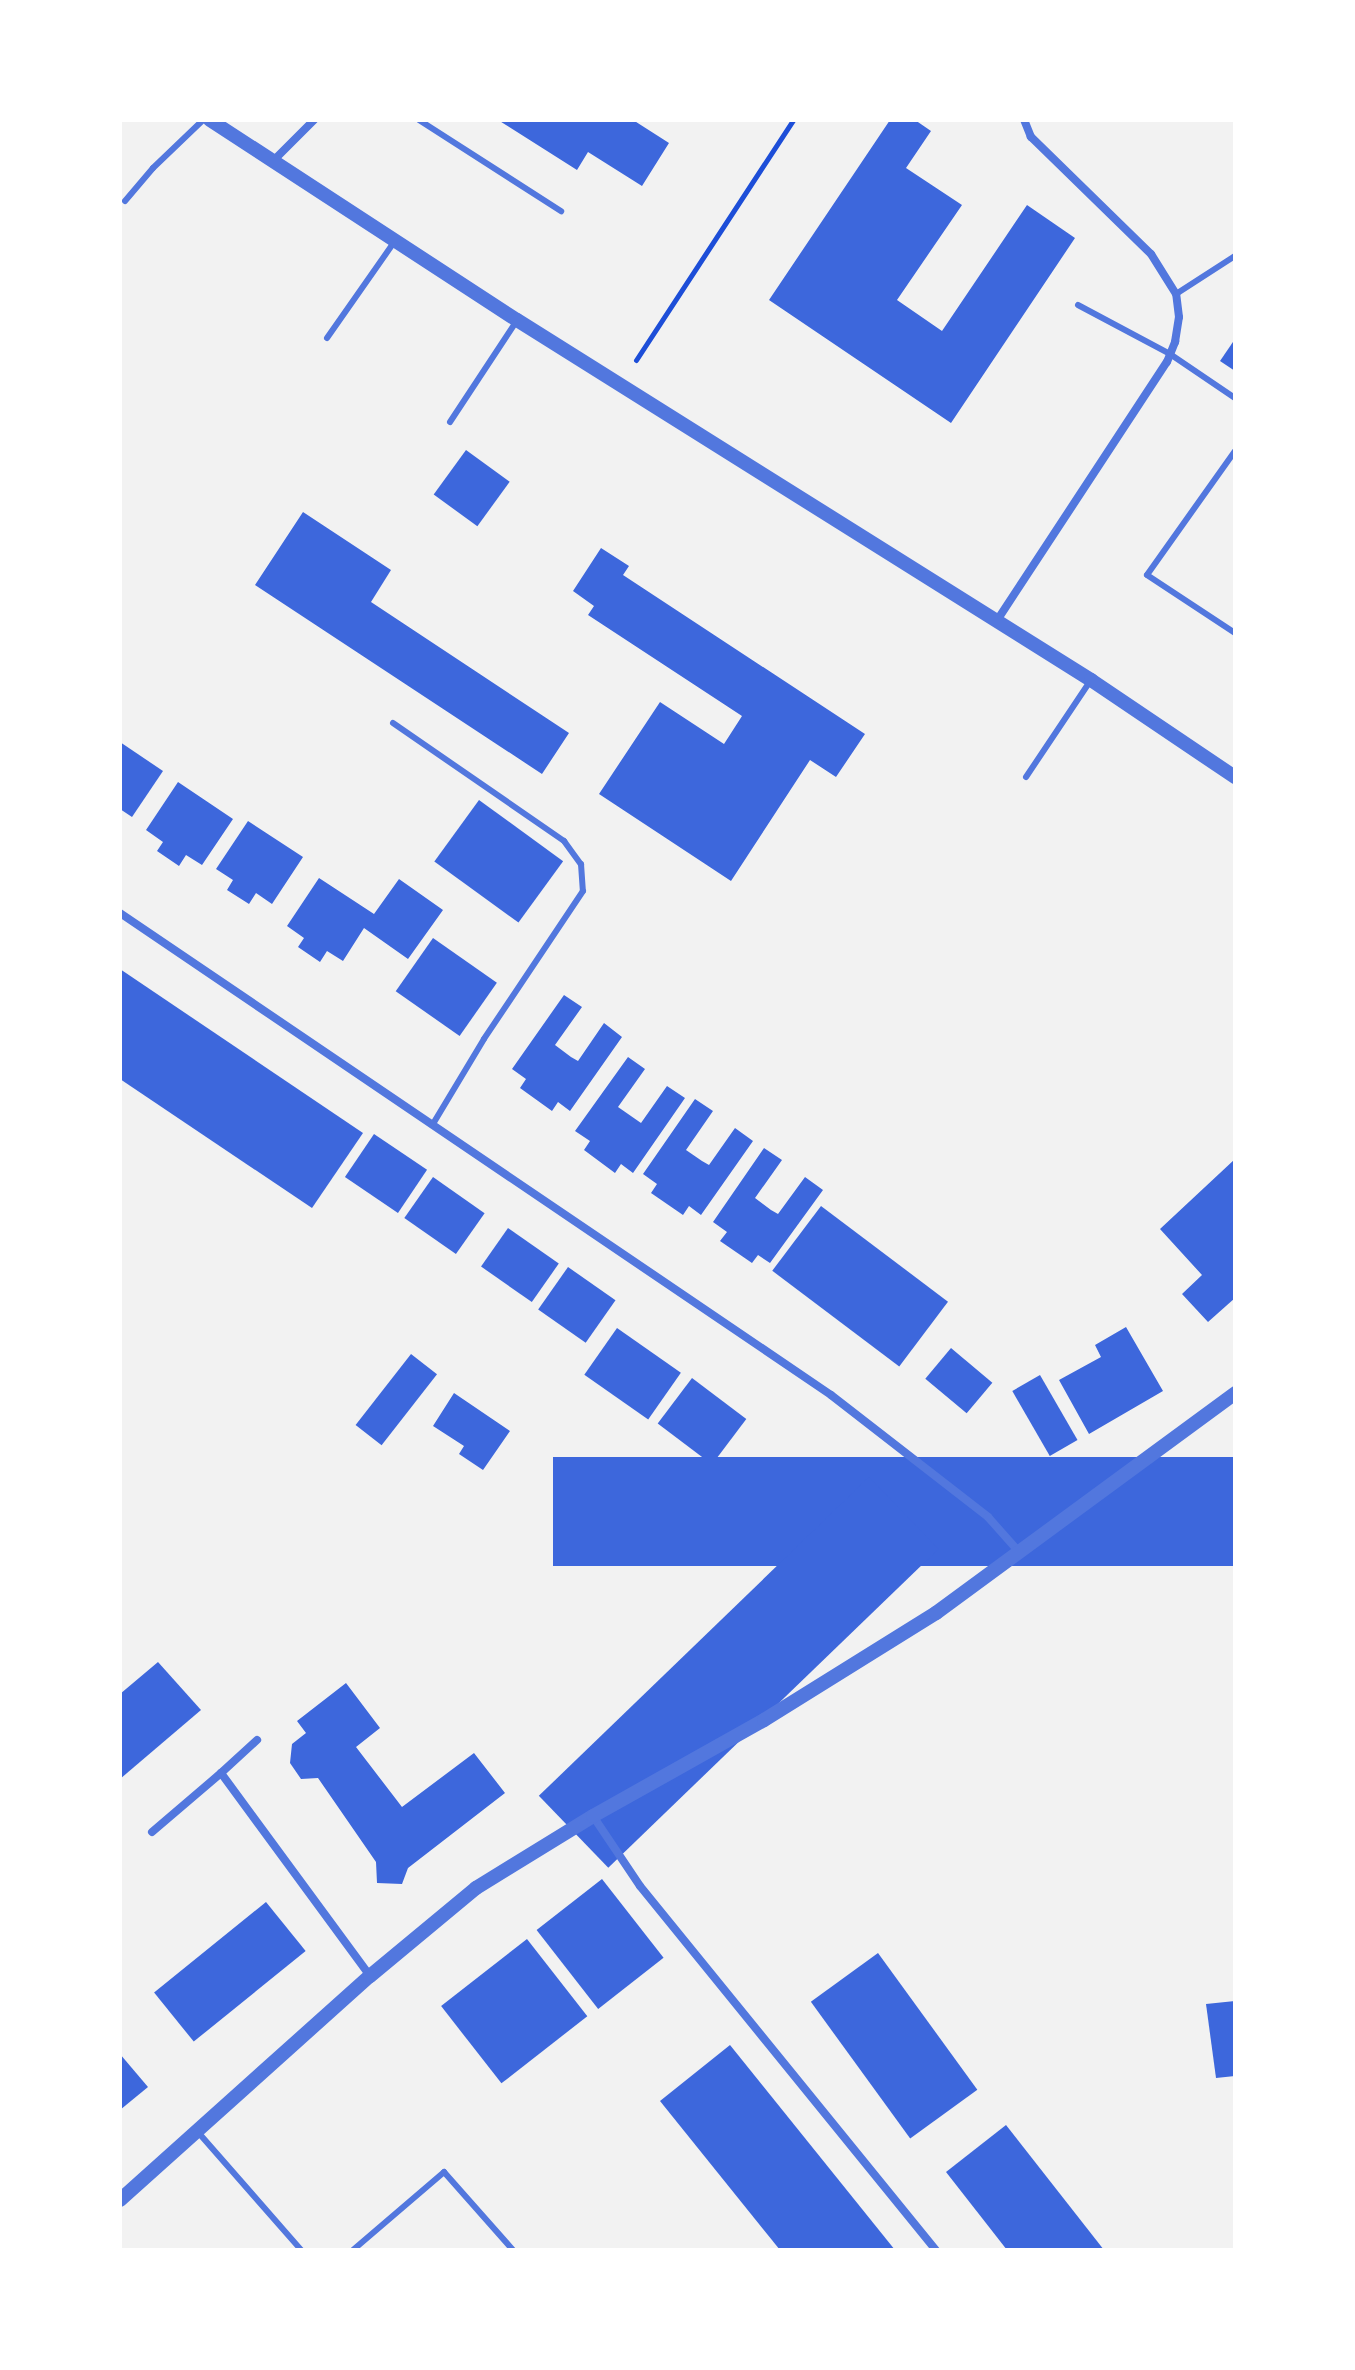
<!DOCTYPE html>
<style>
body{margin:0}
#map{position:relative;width:1355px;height:2370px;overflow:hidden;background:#f2f2f2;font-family:Roboto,sans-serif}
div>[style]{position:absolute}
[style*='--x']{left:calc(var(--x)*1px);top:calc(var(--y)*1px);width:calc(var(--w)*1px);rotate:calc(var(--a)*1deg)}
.building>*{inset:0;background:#3d67dc;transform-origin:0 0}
.path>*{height:5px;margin:-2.5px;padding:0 2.5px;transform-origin:2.5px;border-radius:2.5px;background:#1d4ed8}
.service>*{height:6px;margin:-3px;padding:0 3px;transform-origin:3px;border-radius:3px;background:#5277de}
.minor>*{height:8px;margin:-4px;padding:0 4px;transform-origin:4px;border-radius:4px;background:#5277de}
.tertiary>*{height:14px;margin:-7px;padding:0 7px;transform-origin:7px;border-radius:7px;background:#5277de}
span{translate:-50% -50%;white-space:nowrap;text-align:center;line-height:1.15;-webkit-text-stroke:7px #fff;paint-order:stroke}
.frame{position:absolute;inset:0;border:122px solid #fff;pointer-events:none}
</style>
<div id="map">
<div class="building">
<div style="clip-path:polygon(498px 120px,633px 120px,669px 143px,642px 186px,588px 152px,577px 170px)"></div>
<div style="clip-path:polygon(890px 120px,915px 120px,931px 131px,906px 168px,962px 205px,897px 300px,942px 331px,1027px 205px,1075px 238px,951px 423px,769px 300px)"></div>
<div style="clip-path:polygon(1235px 339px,1235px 371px,1220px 361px)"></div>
<div style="left:466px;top:450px;width:54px;height:55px;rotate:36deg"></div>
<div style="clip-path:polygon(303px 512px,391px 570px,371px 602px,569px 733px,542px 774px,255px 585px)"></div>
<div style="clip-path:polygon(601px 548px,629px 566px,623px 575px,865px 734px,836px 777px,810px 760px,731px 881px,599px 794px,660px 702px,724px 744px,742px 716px,588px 615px,594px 606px,573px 591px)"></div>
<div style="clip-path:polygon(120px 742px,163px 771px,132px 817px,120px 809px)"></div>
<div style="clip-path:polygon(178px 782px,233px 819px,202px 865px,186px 855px,179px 866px,157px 851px,163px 842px,146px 830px)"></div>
<div style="left:479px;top:800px;width:104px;height:76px;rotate:36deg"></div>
<div style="clip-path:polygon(248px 821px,303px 857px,272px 904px,256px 893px,249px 904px,227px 890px,233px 880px,216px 869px)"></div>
<div style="clip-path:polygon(319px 878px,374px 914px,399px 879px,443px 910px,408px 959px,364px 928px,343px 961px,327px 951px,320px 962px,298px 947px,304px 938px,287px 926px)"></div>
<div style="left:433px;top:938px;width:78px;height:65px;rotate:35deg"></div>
<div style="clip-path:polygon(120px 969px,363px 1133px,312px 1208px,120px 1079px)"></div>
<div style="clip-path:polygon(564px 995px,582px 1007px,555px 1045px,571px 1057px,578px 1061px,604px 1023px,622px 1037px,570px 1111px,558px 1102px,552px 1111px,520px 1088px,526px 1079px,512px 1069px)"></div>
<div style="clip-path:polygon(628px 1057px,645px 1069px,618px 1107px,641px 1123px,667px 1086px,685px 1098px,633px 1173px,621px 1164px,615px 1173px,584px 1150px,590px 1141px,575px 1131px)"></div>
<div style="clip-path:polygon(695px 1099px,713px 1111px,686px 1150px,702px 1161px,709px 1165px,735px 1128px,753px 1141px,701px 1215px,689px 1206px,683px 1215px,651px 1193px,657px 1184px,643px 1174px)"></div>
<div style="left:374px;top:1134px;width:64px;height:52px;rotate:34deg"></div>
<div style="clip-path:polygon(764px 1148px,782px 1160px,755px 1198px,771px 1210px,778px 1214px,805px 1177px,823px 1190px,770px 1263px,758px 1255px,752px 1263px,720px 1241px,727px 1232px,713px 1222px)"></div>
<div style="clip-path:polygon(1235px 1159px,1235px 1298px,1208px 1322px,1182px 1294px,1202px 1275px,1160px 1229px)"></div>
<div style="left:433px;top:1177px;width:63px;height:50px;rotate:35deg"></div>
<div style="left:821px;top:1206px;width:159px;height:81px;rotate:37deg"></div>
<div style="left:508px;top:1228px;width:62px;height:47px;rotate:35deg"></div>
<div style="left:568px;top:1267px;width:58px;height:52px;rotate:35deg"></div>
<div style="clip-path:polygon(1126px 1327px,1163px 1391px,1089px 1434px,1059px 1380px,1101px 1357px,1095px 1345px)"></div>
<div style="left:617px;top:1328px;width:78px;height:57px;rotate:35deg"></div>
<div style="left:951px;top:1348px;width:54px;height:40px;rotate:40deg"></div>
<div style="left:411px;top:1354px;width:33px;height:90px;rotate:38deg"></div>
<div style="left:1040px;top:1375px;width:75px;height:32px;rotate:60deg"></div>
<div style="left:692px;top:1378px;width:68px;height:57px;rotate:37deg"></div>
<div style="clip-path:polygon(454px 1393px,510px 1431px,483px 1470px,459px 1454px,464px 1446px,433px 1426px)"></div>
<div style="left:1235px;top:1457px;width:109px;height:682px;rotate:90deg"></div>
<div style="left:869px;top:1477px;width:100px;height:459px;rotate:46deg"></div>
<div style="clip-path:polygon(158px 1662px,201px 1710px,120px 1779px,120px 1694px)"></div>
<div style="clip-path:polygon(346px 1683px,380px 1728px,356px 1747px,402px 1807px,474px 1753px,505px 1793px,408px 1868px,402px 1884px,377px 1883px,376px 1862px,318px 1778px,301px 1779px,290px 1763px,292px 1744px,306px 1733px,297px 1721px)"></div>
<div style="left:602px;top:1879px;width:100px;height:83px;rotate:52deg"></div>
<div style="left:266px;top:1902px;width:63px;height:144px;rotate:51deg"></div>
<div style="left:527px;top:1939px;width:98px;height:109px;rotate:52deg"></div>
<div style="left:878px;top:1953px;width:169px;height:83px;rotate:54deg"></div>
<div style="clip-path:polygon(1235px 2001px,1235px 2076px,1216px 2078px,1206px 2004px)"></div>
<div style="clip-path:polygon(730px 2045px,895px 2250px,780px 2250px,660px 2101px)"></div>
<div style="clip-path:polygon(120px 2054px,148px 2087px,120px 2110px)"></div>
<div style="clip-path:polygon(1006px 2125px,1104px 2250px,1007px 2250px,946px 2172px)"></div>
</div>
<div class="path">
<div style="--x:636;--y:360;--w:287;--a:-56.8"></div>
</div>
<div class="service">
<div style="--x:419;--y:120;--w:169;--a:32.7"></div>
<div style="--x:125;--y:201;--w:43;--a:-49.7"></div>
<div style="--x:153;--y:168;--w:69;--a:-43.8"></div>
<div style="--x:1176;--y:294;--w:70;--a:-32.8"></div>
<div style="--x:1078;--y:305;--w:104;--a:28"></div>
<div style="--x:1170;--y:354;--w:78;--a:34.1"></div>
<div style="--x:327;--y:338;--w:118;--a:-55"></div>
<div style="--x:450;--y:422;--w:120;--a:-56.6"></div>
<div style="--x:1235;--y:451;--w:152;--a:125.4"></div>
<div style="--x:1147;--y:575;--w:105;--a:33.4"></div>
<div style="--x:393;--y:723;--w:208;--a:34.6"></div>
<div style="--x:564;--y:841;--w:29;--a:54"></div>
<div style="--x:581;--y:864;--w:27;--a:86"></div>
<div style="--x:583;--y:891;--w:178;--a:123.8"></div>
<div style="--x:484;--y:1039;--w:99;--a:121"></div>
<div style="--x:1026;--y:777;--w:117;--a:-56.2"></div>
<div style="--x:197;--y:2131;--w:158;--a:48.8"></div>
<div style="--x:353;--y:2250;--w:120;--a:-40.6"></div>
<div style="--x:444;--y:2172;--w:104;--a:48.5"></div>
</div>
<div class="minor">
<div style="--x:273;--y:161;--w:58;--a:-45"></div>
<div style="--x:996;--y:622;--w:311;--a:-56.7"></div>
<div style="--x:1167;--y:362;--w:22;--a:-68"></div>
<div style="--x:1175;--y:342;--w:25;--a:-81"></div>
<div style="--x:1179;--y:317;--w:23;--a:-97"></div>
<div style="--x:1176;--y:294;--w:47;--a:-122"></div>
<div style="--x:1151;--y:254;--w:168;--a:-135.7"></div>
<div style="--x:1031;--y:137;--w:18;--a:-112"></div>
<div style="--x:120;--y:913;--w:859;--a:34.13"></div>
<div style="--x:831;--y:1395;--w:199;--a:37.8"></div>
<div style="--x:988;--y:1517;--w:48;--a:48.4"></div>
<div style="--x:221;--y:1773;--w:49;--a:-42.5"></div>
<div style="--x:593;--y:1816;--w:84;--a:56.1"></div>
<div style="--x:640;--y:1886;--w:469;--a:50.9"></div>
<div style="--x:152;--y:1832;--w:91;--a:-40.5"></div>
<div style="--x:221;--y:1773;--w:252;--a:53.7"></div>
</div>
<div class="tertiary">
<div style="--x:210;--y:120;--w:366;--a:33.1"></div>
<div style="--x:517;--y:320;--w:678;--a:32.1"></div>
<div style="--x:1091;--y:680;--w:174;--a:34"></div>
<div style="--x:120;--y:2200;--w:336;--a:-41.9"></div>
<div style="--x:370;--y:1976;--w:138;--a:-39.7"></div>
<div style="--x:476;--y:1888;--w:137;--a:-31.6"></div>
<div style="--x:593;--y:1816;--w:196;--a:-29.3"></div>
<div style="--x:764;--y:1720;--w:203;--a:-31.9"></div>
<div style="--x:936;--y:1613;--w:371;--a:-36.3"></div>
</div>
<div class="frame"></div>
</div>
